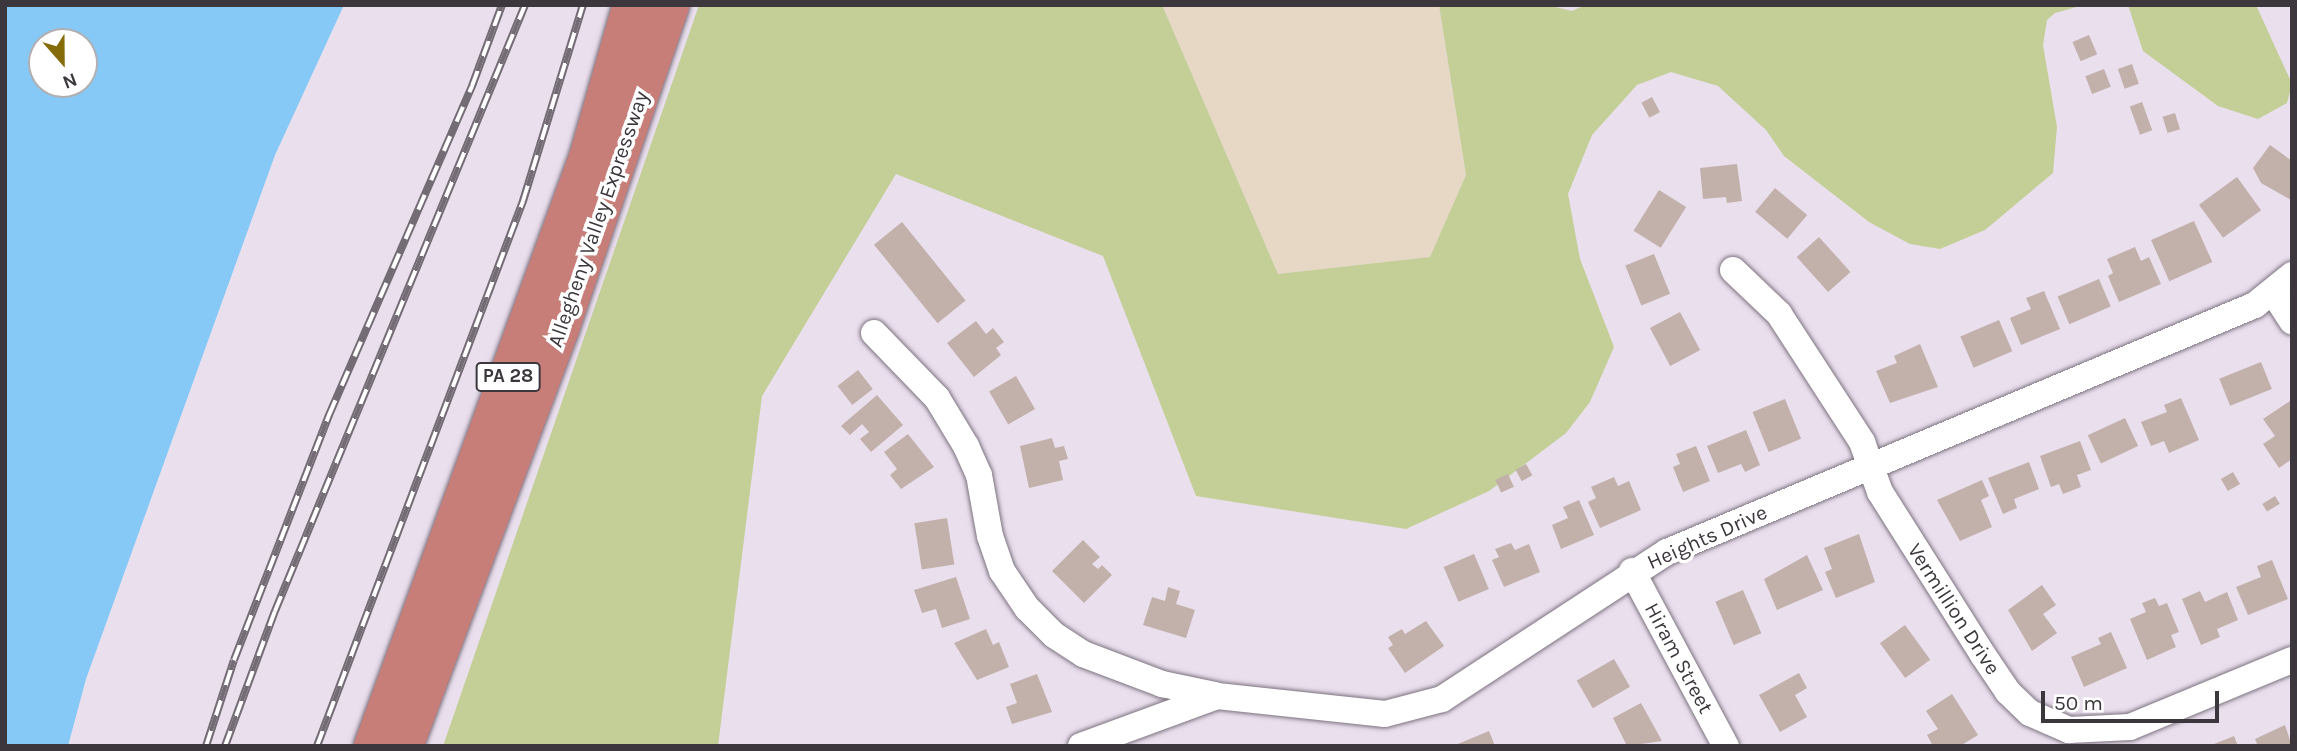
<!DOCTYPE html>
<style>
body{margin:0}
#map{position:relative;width:2297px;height:751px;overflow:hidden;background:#eadfed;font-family:Karla,sans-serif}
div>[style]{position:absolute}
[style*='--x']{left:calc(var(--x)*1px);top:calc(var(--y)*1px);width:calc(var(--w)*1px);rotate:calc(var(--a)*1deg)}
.commercial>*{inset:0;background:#e7d7c5}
.green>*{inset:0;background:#c3cf96}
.water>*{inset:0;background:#86c9f7}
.building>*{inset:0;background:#c2b0ab;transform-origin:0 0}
.roads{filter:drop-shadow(0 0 2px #7d7380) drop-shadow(0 0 2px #7d7380)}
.street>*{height:26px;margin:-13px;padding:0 13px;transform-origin:13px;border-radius:13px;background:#fff}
.highway>*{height:38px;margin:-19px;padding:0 19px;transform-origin:19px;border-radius:19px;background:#c77d78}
.rail>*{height:8px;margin-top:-4px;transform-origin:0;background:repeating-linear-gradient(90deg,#fff 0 16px,#736c74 0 32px);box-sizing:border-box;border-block:2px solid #736c74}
span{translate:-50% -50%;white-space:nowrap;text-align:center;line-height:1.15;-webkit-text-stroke:7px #fff;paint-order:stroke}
.shield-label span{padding:2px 5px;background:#fff;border:2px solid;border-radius:5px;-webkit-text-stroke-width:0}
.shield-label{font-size:19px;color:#3b373c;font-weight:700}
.street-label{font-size:21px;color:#3b373c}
.frame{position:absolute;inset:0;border:7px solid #3b373c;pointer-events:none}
.north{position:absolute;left:28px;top:28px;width:70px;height:70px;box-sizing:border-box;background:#fff;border:2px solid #b1afb1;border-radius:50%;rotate:159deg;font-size:19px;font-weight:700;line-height:28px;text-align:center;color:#3b373c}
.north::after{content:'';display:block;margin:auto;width:24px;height:32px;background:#856c09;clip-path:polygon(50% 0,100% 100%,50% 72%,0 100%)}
.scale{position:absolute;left:2041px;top:691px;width:178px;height:32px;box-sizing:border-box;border:4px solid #3b373c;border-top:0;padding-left:9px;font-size:21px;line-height:24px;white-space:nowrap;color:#3b373c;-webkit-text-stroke:5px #fff;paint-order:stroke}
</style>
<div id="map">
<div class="commercial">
<div style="clip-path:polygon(1162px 5px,1439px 5px,1466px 175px,1430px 257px,1278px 274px)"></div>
</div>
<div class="green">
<div style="clip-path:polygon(699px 5px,1162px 5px,1278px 274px,1430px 257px,1466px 175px,1439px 5px,1547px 5px,1572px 11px,1585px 5px,2084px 5px,2055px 13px,2047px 20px,2043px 45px,2057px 127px,2053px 173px,1985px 230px,1940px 249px,1910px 244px,1869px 222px,1784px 156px,1766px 130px,1718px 86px,1671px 72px,1637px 85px,1592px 135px,1568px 194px,1580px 259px,1614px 347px,1590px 402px,1566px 433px,1489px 491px,1406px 529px,1196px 496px,1103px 256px,896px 174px,762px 396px,718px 746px,443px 746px)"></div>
<div style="clip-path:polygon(2128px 5px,2256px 5px,2292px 84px,2287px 103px,2258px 119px,2218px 106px,2143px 51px)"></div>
</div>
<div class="water">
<div style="clip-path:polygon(evenodd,5px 5px,344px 5px,275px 155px,86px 679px,68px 746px,5px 746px,5px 5px,42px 42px,84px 42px,84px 84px,42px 84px,42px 42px)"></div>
</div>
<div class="building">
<div style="left:2089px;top:35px;width:21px;height:18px;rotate:67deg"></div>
<div style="left:2132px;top:64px;width:21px;height:15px;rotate:71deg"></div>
<div style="left:2104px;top:69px;width:19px;height:20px;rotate:69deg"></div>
<div style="left:1652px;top:97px;width:17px;height:12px;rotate:62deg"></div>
<div style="left:2142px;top:102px;width:30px;height:13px;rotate:70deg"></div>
<div style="left:2175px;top:113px;width:17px;height:13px;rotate:73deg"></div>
<div style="clip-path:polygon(2270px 145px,2292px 161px,2291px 200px,2261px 183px,2253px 168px)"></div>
<div style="clip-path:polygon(1737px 164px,1742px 201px,1727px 203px,1726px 197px,1703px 199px,1700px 168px)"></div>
<div style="left:2237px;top:177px;width:41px;height:47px;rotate:54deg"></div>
<div style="left:1775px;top:188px;width:42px;height:31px;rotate:40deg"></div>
<div style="left:1659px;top:190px;width:32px;height:48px;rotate:32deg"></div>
<div style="left:2194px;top:221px;width:45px;height:47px;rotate:66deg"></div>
<div style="left:902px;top:222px;width:101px;height:36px;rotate:51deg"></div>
<div style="left:1819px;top:237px;width:47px;height:30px;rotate:48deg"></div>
<div style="clip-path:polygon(2135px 247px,2141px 261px,2149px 257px,2161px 284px,2119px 302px,2108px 276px,2113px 273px,2107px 259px)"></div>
<div style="left:1654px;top:254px;width:43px;height:31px;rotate:68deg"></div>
<div style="left:2099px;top:279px;width:30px;height:45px;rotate:67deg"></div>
<div style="clip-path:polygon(2044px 291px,2060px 329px,2021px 345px,2010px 318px,2031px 309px,2026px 298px)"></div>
<div style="left:1680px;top:312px;width:43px;height:34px;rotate:62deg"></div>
<div style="left:1999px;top:320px;width:34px;height:42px;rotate:67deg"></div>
<div style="clip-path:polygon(976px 321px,986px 334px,993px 328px,1004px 342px,996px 348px,1001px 355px,974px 377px,947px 343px)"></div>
<div style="clip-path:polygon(1920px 344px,1938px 387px,1890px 403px,1876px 371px,1897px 363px,1894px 356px)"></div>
<div style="left:2261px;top:362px;width:29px;height:45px;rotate:68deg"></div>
<div style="left:858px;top:370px;width:24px;height:26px;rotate:52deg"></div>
<div style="left:1016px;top:376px;width:38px;height:31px;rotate:60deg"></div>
<div style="clip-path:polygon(877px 395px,903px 425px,871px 452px,860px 439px,869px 432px,862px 424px,850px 435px,841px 426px)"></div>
<div style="clip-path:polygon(2181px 398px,2199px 440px,2169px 453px,2164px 441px,2151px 446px,2141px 422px,2167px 412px,2164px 405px)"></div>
<div style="left:1785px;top:399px;width:43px;height:35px;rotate:68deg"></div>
<div style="clip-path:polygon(2290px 401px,2292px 459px,2279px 468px,2263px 444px,2275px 436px,2263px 419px)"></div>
<div style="left:2125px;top:418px;width:31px;height:41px;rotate:65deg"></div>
<div style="clip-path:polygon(1746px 430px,1760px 465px,1745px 472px,1741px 464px,1718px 473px,1707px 446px)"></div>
<div style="clip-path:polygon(908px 434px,934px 467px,901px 489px,890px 475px,897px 469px,884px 452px)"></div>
<div style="clip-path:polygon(1052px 438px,1055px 448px,1064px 446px,1068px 459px,1059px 461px,1063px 480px,1029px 488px,1020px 446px)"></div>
<div style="clip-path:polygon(2080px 441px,2091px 470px,2077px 475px,2081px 487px,2063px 494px,2059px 484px,2051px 487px,2040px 456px)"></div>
<div style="clip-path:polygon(1696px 446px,1710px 481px,1683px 492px,1673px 467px,1680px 464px,1676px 454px)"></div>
<div style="clip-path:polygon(2029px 462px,2039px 489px,2014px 499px,2017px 508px,2003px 514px,1988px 478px)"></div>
<div style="left:1526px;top:464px;width:13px;height:12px;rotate:61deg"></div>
<div style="left:2233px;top:472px;width:14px;height:14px;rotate:60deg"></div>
<div style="left:1508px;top:474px;width:14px;height:14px;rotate:65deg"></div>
<div style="clip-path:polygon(1614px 477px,1618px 486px,1629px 481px,1641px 510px,1600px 528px,1588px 502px,1596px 498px,1591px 487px)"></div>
<div style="clip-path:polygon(1982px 480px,1989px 496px,1981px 500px,1992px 527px,1960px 541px,1937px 500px)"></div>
<div style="left:2275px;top:496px;width:9px;height:15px;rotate:58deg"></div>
<div style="clip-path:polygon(1579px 500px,1594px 535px,1561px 549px,1552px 525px,1568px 518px,1563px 507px)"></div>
<div style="left:947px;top:518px;width:47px;height:33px;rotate:81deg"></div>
<div style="clip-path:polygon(1859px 534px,1875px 582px,1836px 598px,1825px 572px,1832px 569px,1824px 548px)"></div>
<div style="clip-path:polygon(1083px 540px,1100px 557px,1092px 564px,1098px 569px,1102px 565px,1112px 575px,1084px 603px,1052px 571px)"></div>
<div style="clip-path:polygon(1511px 543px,1515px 550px,1529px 544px,1540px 572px,1504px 587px,1492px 560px,1499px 557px,1495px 549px)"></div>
<div style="left:1474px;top:554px;width:38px;height:33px;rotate:67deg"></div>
<div style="clip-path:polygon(1807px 555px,1823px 590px,1777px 610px,1764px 579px)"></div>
<div style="clip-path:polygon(2272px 560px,2288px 599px,2248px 615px,2236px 587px,2261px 577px,2257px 566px)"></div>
<div style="clip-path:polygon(956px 577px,970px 619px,942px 628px,936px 609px,922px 613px,914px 590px)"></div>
<div style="clip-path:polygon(2042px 585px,2056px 605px,2043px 614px,2057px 633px,2032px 651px,2008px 610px)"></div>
<div style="clip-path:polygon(1168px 587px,1180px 591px,1176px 604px,1195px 610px,1186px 638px,1143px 625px,1152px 597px,1165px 601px)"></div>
<div style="left:1743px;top:590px;width:47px;height:30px;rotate:67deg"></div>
<div style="clip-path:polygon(2200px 591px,2205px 602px,2227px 592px,2238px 620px,2217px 629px,2220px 637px,2201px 645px,2182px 599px)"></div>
<div style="clip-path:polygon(2155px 598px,2159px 606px,2167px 603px,2179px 632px,2171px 635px,2176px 647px,2147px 660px,2130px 619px,2146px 612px,2142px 603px)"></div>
<div style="clip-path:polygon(1426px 621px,1444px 646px,1405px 673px,1388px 648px,1393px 645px,1388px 637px,1402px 629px,1405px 634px)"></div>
<div style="left:1905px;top:625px;width:43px;height:31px;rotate:54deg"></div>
<div style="clip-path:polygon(986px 629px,993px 645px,999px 642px,1009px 667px,977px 680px,954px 643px)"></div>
<div style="clip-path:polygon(2111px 632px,2127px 668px,2084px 687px,2071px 657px,2101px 644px,2098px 638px)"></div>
<div style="left:1614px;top:659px;width:32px;height:43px;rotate:60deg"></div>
<div style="clip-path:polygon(1799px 673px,1807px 688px,1795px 695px,1807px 717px,1780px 732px,1759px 695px)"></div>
<div style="clip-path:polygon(1037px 674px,1052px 712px,1012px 724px,1006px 707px,1017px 703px,1010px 684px)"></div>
<div style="clip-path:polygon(1952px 694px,1978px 735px,1960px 746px,1933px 746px,1927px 735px,1938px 729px,1926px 711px)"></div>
<div style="clip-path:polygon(1641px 703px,1662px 741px,1627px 746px,1613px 718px)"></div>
<div style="clip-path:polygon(2285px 725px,2292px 746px,2258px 746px,2255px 739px)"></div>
<div style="clip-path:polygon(1489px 731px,1495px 746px,1453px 746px)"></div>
<div style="clip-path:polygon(2234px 736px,2238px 746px,2209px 746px)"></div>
</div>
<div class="roads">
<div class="street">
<div style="--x:1733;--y:270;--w:64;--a:43.7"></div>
<div style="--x:1779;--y:314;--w:153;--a:57"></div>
<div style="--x:1862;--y:442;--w:53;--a:70.2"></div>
<div style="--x:1880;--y:492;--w:193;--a:57.7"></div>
<div style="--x:1983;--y:655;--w:45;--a:56"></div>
<div style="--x:2008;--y:692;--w:30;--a:44"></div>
<div style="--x:2030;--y:713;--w:43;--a:23.6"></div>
<div style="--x:2069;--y:730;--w:61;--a:-2.8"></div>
<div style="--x:2130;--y:727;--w:175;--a:-22.5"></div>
<div style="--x:2273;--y:292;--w:35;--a:57"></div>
<div style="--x:874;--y:333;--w:91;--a:45.9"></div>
<div style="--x:937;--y:398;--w:56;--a:58.9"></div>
<div style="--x:966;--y:446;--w:32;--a:66"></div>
<div style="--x:979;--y:475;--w:62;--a:79.8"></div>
<div style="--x:990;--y:536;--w:37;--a:71"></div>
<div style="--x:1002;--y:571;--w:45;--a:56"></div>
<div style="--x:1027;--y:608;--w:38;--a:45"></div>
<div style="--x:1054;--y:635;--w:35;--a:33"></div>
<div style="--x:1083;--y:654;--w:85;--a:20.8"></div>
<div style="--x:1162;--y:684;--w:54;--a:11.7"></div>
<div style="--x:1632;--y:571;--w:199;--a:61.8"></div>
<div style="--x:1081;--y:746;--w:145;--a:-20.2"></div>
<div style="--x:1217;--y:696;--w:169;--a:6.1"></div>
<div style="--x:1385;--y:714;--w:59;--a:-14.7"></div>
<div style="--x:1442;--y:699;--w:269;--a:-33.2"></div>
<div style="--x:1667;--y:552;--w:638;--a:-22.79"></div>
<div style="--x:2255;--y:305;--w:48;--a:-39"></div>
</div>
<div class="highway">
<div style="--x:373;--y:746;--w:626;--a:-69.92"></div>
<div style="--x:588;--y:158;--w:159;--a:-74"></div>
<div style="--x:404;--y:746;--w:445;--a:-69.5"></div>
<div style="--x:560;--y:329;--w:342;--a:-71.2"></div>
</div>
</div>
<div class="rail">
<div style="--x:206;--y:746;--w:90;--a:-72"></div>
<div style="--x:234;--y:660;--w:263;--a:-68.8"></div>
<div style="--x:329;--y:415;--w:359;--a:-66.5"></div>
<div style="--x:472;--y:86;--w:86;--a:-69.7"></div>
<div style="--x:225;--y:746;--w:144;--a:-69.7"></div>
<div style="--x:275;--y:611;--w:656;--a:-67.58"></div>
<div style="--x:317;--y:746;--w:583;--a:-69.29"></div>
<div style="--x:523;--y:201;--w:205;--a:-73"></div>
</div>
<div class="shield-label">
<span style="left:508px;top:377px">PA 28</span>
</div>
<div class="street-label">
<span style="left:598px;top:219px;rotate:-71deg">Allegheny Valley Expressway</span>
<span style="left:1707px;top:537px;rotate:-24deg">Heights Drive</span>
<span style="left:1954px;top:609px;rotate:57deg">Vermillion Drive</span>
<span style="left:1679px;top:658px;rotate:62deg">Hiram Street</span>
</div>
<div class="frame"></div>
<div class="north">N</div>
<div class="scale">50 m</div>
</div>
